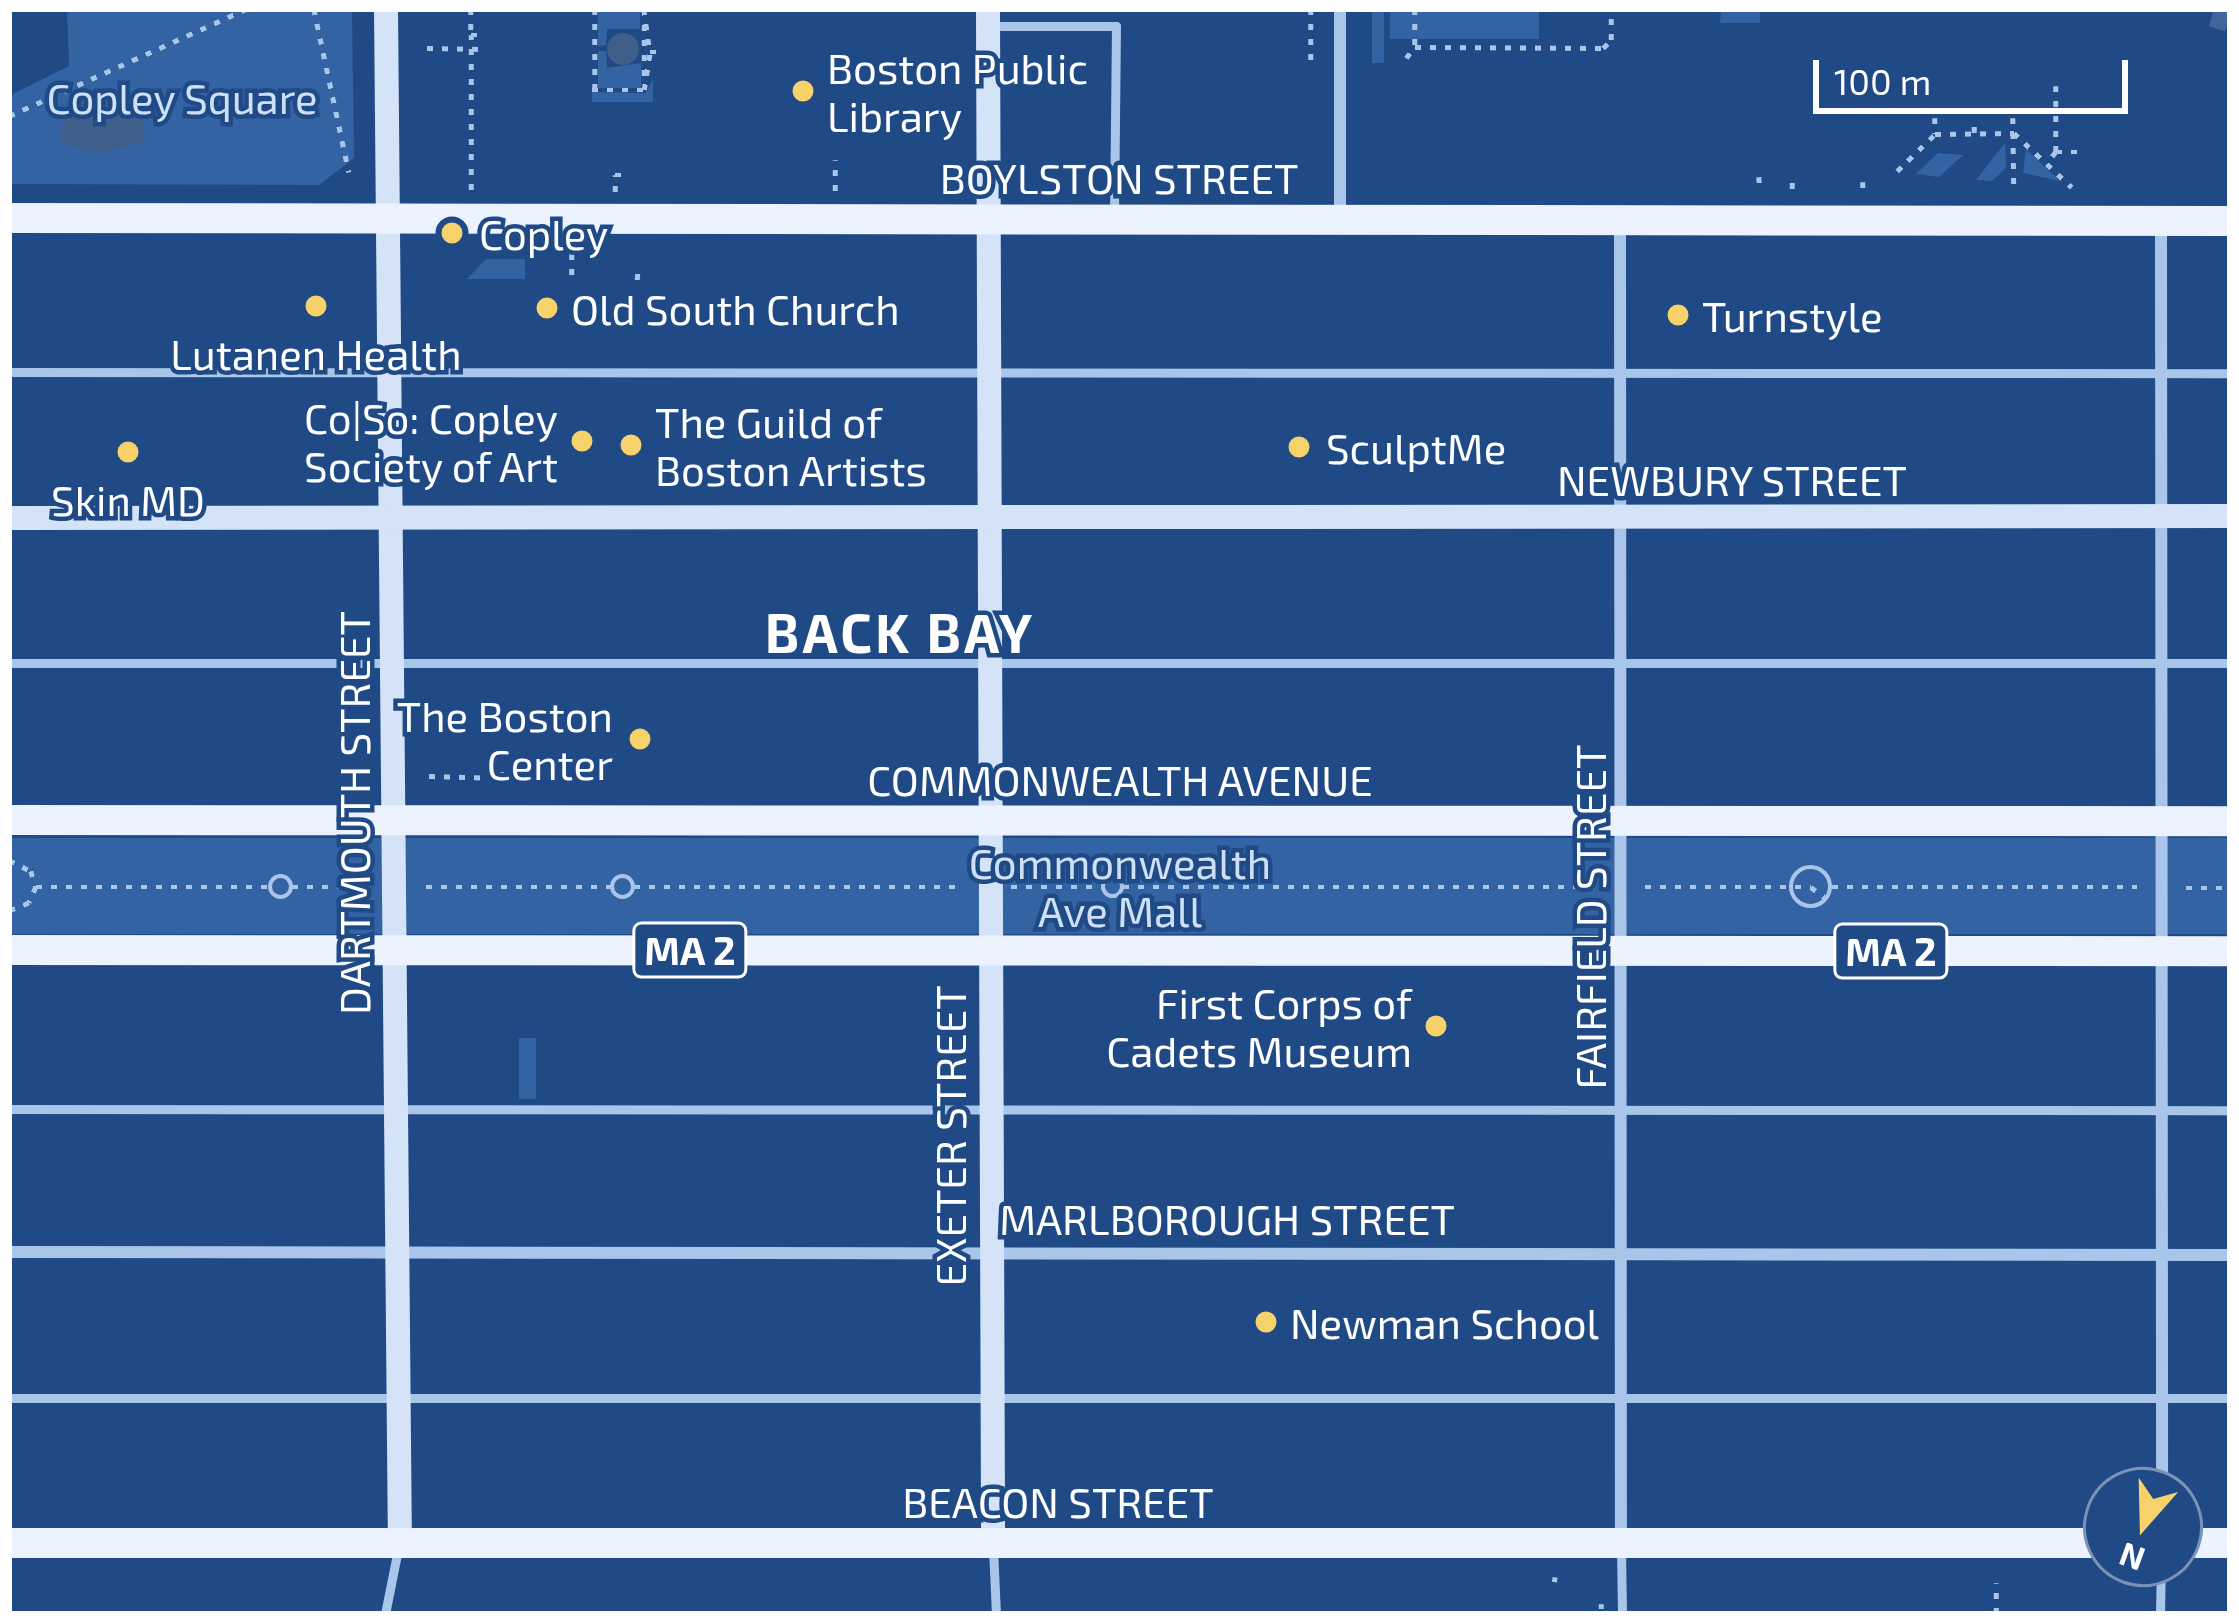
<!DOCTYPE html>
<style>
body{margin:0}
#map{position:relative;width:2239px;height:1623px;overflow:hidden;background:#204a86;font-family:"Exo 2",sans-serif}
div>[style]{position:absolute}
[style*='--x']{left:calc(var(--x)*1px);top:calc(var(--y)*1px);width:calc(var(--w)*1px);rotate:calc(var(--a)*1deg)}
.green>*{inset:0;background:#3463a3;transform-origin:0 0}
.water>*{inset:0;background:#3f5e89}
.round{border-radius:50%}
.highway-tunnel>*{height:36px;margin-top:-18px;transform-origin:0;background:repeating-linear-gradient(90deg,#416598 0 36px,transparent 0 54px)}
.path>*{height:4.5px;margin-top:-2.25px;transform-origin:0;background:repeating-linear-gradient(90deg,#a9c5ea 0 6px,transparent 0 15px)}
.path>.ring{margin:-2.25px;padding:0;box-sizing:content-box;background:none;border:4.5px solid #a9c5ea;border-radius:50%}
.lane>*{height:9px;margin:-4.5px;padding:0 4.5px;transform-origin:4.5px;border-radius:4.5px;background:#a9c5ea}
.street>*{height:12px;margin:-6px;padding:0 6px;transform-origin:6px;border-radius:6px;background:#a9c5ea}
.secondary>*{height:24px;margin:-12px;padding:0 12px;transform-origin:12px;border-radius:12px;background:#d4e3f8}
.primary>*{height:30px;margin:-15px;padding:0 15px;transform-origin:15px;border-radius:15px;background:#edf3fe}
.dots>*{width:33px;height:33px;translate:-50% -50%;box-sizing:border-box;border:6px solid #204a86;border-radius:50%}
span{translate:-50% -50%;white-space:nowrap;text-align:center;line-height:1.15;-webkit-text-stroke:9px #204a86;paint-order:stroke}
.shield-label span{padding:3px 9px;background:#204a86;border:3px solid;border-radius:9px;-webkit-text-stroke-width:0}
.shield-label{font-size:39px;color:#fff;font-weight:700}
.poi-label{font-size:42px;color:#fff}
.left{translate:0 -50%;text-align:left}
.right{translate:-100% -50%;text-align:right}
.park-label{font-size:42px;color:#cee0f7}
.street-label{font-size:42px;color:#fff}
.district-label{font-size:54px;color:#fff;font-weight:700;letter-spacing:3px}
.frame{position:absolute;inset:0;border:12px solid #fff;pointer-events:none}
.north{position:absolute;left:2083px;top:1467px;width:120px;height:120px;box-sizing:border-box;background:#204a86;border:3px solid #7992b6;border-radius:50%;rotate:200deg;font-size:33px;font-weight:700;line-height:48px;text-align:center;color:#fff}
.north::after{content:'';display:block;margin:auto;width:42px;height:54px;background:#f7d26a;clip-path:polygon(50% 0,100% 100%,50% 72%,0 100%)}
.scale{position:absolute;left:1813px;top:60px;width:315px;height:54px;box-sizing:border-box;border:6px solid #fff;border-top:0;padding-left:15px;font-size:36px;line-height:42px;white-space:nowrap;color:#fff;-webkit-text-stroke:9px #204a86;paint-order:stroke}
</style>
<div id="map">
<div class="green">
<div style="clip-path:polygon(67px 9px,352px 9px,354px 158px,319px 185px,9px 184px,9px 96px,69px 66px)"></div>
<div style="left:1372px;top:9px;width:12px;height:54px"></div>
<div style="left:1390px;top:9px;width:149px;height:30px"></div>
<div style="clip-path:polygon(1760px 9px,1760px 23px,1720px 23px,1721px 11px)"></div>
<div style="clip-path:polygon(598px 12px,640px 12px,640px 29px,607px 29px,606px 45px,598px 46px)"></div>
<div style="clip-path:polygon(598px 51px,606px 51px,607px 68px,641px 63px,641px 88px,598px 88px)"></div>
<div style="clip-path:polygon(653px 79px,653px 102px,592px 102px,592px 92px,646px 93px)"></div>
<div style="clip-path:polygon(2005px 143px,2006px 168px,1992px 181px,1976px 180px)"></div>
<div style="clip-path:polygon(2026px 149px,2060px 181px,2023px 173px)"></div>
<div style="clip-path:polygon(1938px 153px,1963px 155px,1939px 177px,1916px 174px)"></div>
<div style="clip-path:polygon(486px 259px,525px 259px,525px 279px,467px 279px)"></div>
<div style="left:9px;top:838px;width:2221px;height:96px"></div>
<div style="left:519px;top:1038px;width:17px;height:61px"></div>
</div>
<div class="water">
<div class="round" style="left:607px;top:33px;width:32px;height:32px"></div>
<div style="clip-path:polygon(78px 99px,128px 99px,143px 114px,144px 142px,98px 153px,62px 143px,62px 115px)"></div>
</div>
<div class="highway-tunnel">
<div style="--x:2214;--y:9;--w:17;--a:17"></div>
</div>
<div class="path">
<div style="--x:314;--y:9;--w:167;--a:77.9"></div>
<div style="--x:471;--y:9;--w:26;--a:90"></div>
<div style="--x:471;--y:35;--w:12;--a:0"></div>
<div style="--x:595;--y:9;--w:81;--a:90"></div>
<div style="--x:644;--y:9;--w:43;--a:82.1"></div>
<div style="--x:1311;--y:9;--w:54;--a:90"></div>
<div style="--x:1415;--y:9;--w:38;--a:90"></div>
<div style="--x:1415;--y:47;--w:188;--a:0.3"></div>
<div style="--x:1603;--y:48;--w:11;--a:-45"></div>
<div style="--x:1611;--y:40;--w:31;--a:-90"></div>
<div style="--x:427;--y:48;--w:56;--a:1"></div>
<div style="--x:1406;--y:58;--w:14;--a:-51"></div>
<div style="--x:644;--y:76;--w:55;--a:-90"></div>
<div style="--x:2056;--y:86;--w:66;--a:90"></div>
<div style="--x:2056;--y:152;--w:15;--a:127"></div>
<div style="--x:2047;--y:164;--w:34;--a:43"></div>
<div style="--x:592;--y:90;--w:52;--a:0"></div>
<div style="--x:644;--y:90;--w:38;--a:-81"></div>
<div style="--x:650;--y:52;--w:11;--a:0"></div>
<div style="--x:9;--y:116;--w:260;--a:-24.3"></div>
<div style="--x:1935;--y:118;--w:16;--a:90"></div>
<div style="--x:2013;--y:118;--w:69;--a:89.2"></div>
<div style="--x:1974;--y:133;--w:15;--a:-90"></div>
<div style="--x:2056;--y:152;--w:28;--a:0"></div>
<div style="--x:1897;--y:171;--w:53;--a:-44.2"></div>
<div style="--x:1935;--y:134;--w:79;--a:-0.7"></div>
<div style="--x:2014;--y:133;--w:45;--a:43.2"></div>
<div style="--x:1759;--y:177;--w:12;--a:85"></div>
<div style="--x:1863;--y:182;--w:6;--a:90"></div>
<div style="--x:1792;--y:189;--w:12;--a:-90"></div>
<div style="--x:471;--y:190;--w:155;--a:-90"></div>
<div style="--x:835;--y:191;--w:31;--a:-90"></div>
<div style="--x:615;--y:192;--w:17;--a:-90"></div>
<div style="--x:615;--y:175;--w:11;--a:0"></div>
<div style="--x:572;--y:254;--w:26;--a:90"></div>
<div style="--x:637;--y:280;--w:14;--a:-86"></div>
<div style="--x:420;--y:348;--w:3;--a:0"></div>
<div style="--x:429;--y:776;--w:73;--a:1.6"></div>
<div style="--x:502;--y:778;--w:8;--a:-83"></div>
<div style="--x:9;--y:860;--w:25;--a:27"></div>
<div style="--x:31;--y:871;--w:17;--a:73"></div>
<div style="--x:36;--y:887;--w:17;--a:114"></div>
<div style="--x:29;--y:903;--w:22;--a:158"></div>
<div class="ring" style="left:1791px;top:867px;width:35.5px;height:35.5px"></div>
<div class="ring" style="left:270px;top:876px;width:17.5px;height:17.5px"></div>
<div class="ring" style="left:612px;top:876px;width:17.5px;height:17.5px"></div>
<div class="ring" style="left:1103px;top:877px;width:15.5px;height:15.5px"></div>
<div style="--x:36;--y:887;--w:234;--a:0"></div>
<div style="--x:292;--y:887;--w:70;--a:0"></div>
<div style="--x:426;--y:887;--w:186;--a:0"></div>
<div style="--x:634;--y:887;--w:328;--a:0"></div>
<div style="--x:1011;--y:887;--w:93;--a:0"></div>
<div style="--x:1123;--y:887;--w:477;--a:0"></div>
<div style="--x:1645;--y:887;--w:166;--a:0"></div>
<div style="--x:1811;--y:887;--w:20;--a:37"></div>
<div style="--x:1832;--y:887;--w:305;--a:0"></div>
<div style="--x:2186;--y:888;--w:44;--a:0"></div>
<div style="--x:1554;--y:1582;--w:5;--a:-79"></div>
<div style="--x:1601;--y:1609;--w:5;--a:-90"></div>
<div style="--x:1996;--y:1614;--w:31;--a:-90"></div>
</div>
<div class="lane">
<div style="--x:990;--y:26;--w:126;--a:0"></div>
<div style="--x:1116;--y:26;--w:187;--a:90.6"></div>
<div style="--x:9;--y:372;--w:2221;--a:0.03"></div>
<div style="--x:9;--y:663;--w:2221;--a:0"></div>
<div style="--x:9;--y:1109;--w:2221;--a:0.03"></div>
<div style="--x:9;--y:1398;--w:2221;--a:0"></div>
<div style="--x:993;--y:1548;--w:66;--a:87.4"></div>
<div style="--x:1621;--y:1549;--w:65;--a:89.1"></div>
<div style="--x:385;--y:1614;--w:66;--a:-78.7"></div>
<div style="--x:2160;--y:1614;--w:51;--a:-88.9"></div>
</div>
<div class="street">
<div style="--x:1340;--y:9;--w:209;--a:90"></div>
<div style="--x:1620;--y:220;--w:1324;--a:89.96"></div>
<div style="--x:2161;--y:222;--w:1269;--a:89.95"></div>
<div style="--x:9;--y:1252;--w:2221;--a:0.08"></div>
</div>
<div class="secondary">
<div style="--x:386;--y:9;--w:1534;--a:89.48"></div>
<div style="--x:988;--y:9;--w:1534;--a:89.81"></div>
<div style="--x:9;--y:518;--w:2221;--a:-0.05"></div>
</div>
<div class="primary">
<div style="--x:9;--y:218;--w:2221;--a:0.08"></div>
<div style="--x:9;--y:820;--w:2221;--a:0.03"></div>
<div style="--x:9;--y:950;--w:2221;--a:0.03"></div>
<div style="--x:9;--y:1543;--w:2098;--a:0"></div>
<div style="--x:2179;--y:1543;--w:51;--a:0"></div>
</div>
<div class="dots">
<div style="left:803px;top:91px;background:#f7d26a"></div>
<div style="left:452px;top:233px;background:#f7d26a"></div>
<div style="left:316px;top:306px;background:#f7d26a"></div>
<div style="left:547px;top:308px;background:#f7d26a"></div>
<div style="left:1678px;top:315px;background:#f7d26a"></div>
<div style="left:582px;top:441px;background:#f7d26a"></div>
<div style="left:631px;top:445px;background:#f7d26a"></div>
<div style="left:1299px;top:447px;background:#f7d26a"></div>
<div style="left:128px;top:452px;background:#f7d26a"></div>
<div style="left:640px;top:739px;background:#f7d26a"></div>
<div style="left:1436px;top:1026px;background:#f7d26a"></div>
<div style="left:1266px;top:1322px;background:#f7d26a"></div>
</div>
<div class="shield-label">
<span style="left:690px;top:950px">MA 2</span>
<span style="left:1891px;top:951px">MA 2</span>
</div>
<div class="poi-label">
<span class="left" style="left:827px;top:91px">Boston Public<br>Library</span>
<span class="left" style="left:479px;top:233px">Copley</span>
<span class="left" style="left:571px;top:308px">Old South Church</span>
<span class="left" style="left:1702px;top:315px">Turnstyle</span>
<span style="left:316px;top:353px">Lutanen Health</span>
<span class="right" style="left:558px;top:441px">Co|So: Copley<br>Society of Art</span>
<span class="left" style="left:655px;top:445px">The Guild of<br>Boston Artists</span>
<span class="left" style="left:1326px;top:447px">SculptMe</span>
<span style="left:128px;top:499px">Skin MD</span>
<span class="right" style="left:613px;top:739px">The Boston<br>Center</span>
<span class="right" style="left:1412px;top:1026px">First Corps of<br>Cadets Museum</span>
<span class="left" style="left:1290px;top:1322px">Newman School</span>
</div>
<div class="park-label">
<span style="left:182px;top:97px">Copley Square</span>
<span style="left:1120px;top:886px">Commonwealth<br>Ave Mall</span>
</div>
<div class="street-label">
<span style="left:1119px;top:177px">BOYLSTON STREET</span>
<span style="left:1732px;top:479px">NEWBURY STREET</span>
<span style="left:1120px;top:779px">COMMONWEALTH AVENUE</span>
<span style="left:353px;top:813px;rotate:-90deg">DARTMOUTH STREET</span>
<span style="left:1589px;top:917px;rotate:-90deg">FAIRFIELD STREET</span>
<span style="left:949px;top:1136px;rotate:-90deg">EXETER STREET</span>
<span style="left:1227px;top:1218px">MARLBOROUGH STREET</span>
<span style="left:1058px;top:1501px">BEACON STREET</span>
</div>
<div class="district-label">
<span style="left:900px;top:632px">BACK BAY</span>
</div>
<div class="frame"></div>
<div class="north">N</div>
<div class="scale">100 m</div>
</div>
